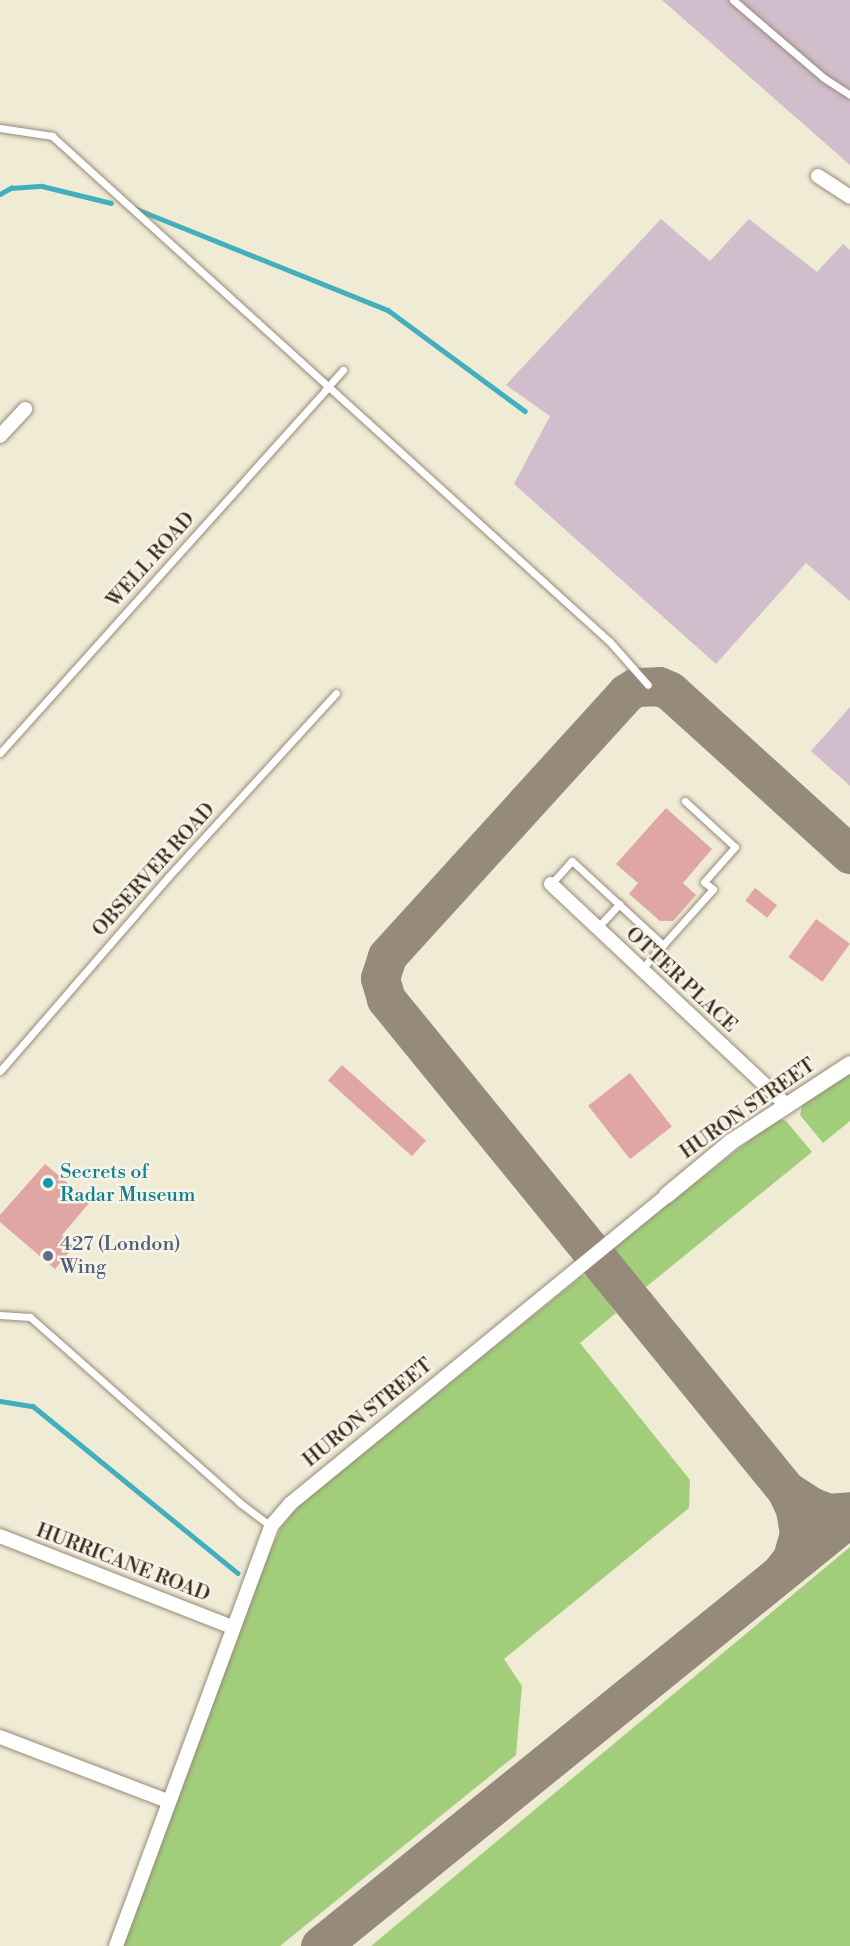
<!DOCTYPE html>
<style>
body{margin:0}
#map{position:relative;width:850px;height:1946px;overflow:hidden;background:#f0ebd5;font-family:"Libre Bodoni",serif}
div>[style]{position:absolute}
[style*='--x']{left:calc(var(--x)*1px);top:calc(var(--y)*1px);width:calc(var(--w)*1px);rotate:calc(var(--a)*1deg)}
.industrial>*{inset:0;background:#d1bdcb}
.green>*{inset:0;background:#a2ce7c}
.stream>*{height:4.5px;margin:-2.25px;padding:0 2.25px;transform-origin:2.25px;border-radius:2.25px;background:#41afbd}
.taxiway>*{height:39px;margin:-19.5px;padding:0 19.5px;transform-origin:19.5px;border-radius:19.5px;background:#968a7a}
.building>*{inset:0;background:#dfa6a3;transform-origin:0 0}
.roads{filter:drop-shadow(0 0 2px #968a7a) drop-shadow(0 0 2px #968a7a)}
.service>*{height:7px;margin:-3.5px;padding:0 3.5px;transform-origin:3.5px;border-radius:3.5px;background:#fff}
.minor>*{height:14px;margin:-7px;padding:0 7px;transform-origin:7px;border-radius:7px;background:#fff}
.tertiary>*{height:16px;margin:-8px;padding:0 8px;transform-origin:8px;border-radius:8px;background:#fff}
.dots>*{width:16px;height:16px;translate:-50% -50%;box-sizing:border-box;border:3px solid #f7f3e8;border-radius:50%}
span{translate:-50% -50%;white-space:nowrap;text-align:center;line-height:1.15;-webkit-text-stroke:5px #f7f3e8;paint-order:stroke}
.street-label{font-size:20px;color:#3b2a1e}
.culture-label{font-size:20px;color:#0d838f}
.left{translate:0 -50%;text-align:left}
.service-label{font-size:20px;color:#4e5e75}
</style>
<div id="map">
<div class="industrial">
<div style="clip-path:polygon(662px 0,850px 0,850px 165px)"></div>
<div style="clip-path:polygon(661px 219px,710px 261px,749px 219px,817px 272px,843px 244px,850px 250px,850px 601px,806px 563px,716px 664px,514px 484px,550px 416px,506px 385px)"></div>
<div style="clip-path:polygon(850px 707px,850px 786px,811px 751px)"></div>
</div>
<div class="green">
<div style="clip-path:polygon(850px 1073px,850px 1121px,823px 1143px,800px 1115px,803px 1101px)"></div>
<div style="clip-path:polygon(778px 1118px,786px 1121px,812px 1152px,646px 1287px,640px 1285px,611px 1249px)"></div>
<div style="clip-path:polygon(590px 1275px,616px 1313px,580px 1343px,690px 1480px,689px 1508px,504px 1659px,522px 1686px,516px 1755px,280px 1946px,121px 1946px,263px 1565px,282px 1526px,297px 1507px,582px 1276px)"></div>
<div style="clip-path:polygon(850px 1547px,850px 1946px,371px 1946px)"></div>
</div>
<div class="stream">
<div style="--x:0;--y:194;--w:13;--a:-29"></div>
<div style="--x:11;--y:188;--w:31;--a:-4"></div>
<div style="--x:42;--y:186;--w:71;--a:13.8"></div>
<div style="--x:134;--y:208;--w:274;--a:21.9"></div>
<div style="--x:388;--y:310;--w:170;--a:36.4"></div>
<div style="--x:0;--y:1401;--w:33;--a:9"></div>
<div style="--x:33;--y:1406;--w:264;--a:39.2"></div>
</div>
<div class="taxiway">
<div style="--x:786;--y:1490;--w:633;--a:-129.17"></div>
<div style="--x:386;--y:999;--w:22;--a:-106"></div>
<div style="--x:380;--y:978;--w:23;--a:-72"></div>
<div style="--x:387;--y:956;--w:355;--a:-47.7"></div>
<div style="--x:626;--y:693;--w:12;--a:-31"></div>
<div style="--x:636;--y:687;--w:23;--a:-2"></div>
<div style="--x:659;--y:686;--w:12;--a:24"></div>
<div style="--x:670;--y:691;--w:243;--a:42.2"></div>
<div style="--x:782;--y:1571;--w:16;--a:-52"></div>
<div style="--x:792;--y:1558;--w:25;--a:-74"></div>
<div style="--x:799;--y:1534;--w:25;--a:-99"></div>
<div style="--x:795;--y:1509;--w:21;--a:-115"></div>
<div style="--x:786;--y:1490;--w:31;--a:33"></div>
<div style="--x:812;--y:1507;--w:18;--a:19"></div>
<div style="--x:829;--y:1513;--w:21;--a:-5"></div>
<div style="--x:320;--y:1946;--w:682;--a:-38.99"></div>
</div>
<div class="building">
<div style="clip-path:polygon(666px 808px,712px 849px,683px 883px,696px 895px,673px 921px,660px 921px,629px 894px,638px 883px,616px 864px)"></div>
<div style="left:755px;top:888px;width:28px;height:16px;rotate:38deg"></div>
<div style="left:816px;top:919px;width:42px;height:47px;rotate:36deg"></div>
<div style="left:342px;top:1065px;width:113px;height:21px;rotate:42deg"></div>
<div style="left:630px;top:1073px;width:68px;height:53px;rotate:52deg"></div>
<div style="clip-path:polygon(45px 1164px,90px 1202px,62px 1235px,69px 1241px,64px 1247px,69px 1252px,55px 1269px,0 1222px,0 1215px)"></div>
</div>
<div class="roads">
<div class="service">
<div style="--x:733;--y:0;--w:120;--a:40.6"></div>
<div style="--x:824;--y:78;--w:31;--a:33"></div>
<div style="--x:0;--y:128;--w:53;--a:8.7"></div>
<div style="--x:52;--y:136;--w:753;--a:42.2"></div>
<div style="--x:610;--y:642;--w:57;--a:48.5"></div>
<div style="--x:325;--y:390;--w:27;--a:-48"></div>
<div style="--x:0;--y:753;--w:490;--a:-48.1"></div>
<div style="--x:551;--y:884;--w:31;--a:-48"></div>
<div style="--x:572;--y:861;--w:124;--a:42.7"></div>
<div style="--x:663;--y:945;--w:75;--a:-48.2"></div>
<div style="--x:713;--y:889;--w:11;--a:-142"></div>
<div style="--x:704;--y:882;--w:47;--a:-48.5"></div>
<div style="--x:735;--y:847;--w:68;--a:-137.4"></div>
<div style="--x:597;--y:928;--w:33;--a:-47"></div>
<div style="--x:641;--y:970;--w:33;--a:-49"></div>
<div style="--x:0;--y:1071;--w:257;--a:-49.1"></div>
<div style="--x:168;--y:877;--w:249;--a:-47.6"></div>
<div style="--x:0;--y:1315;--w:30;--a:4"></div>
<div style="--x:30;--y:1317;--w:281;--a:41.5"></div>
<div style="--x:240;--y:1503;--w:39;--a:37"></div>
</div>
<div class="minor">
<div style="--x:818;--y:176;--w:38;--a:33"></div>
<div style="--x:0;--y:436;--w:37;--a:-47"></div>
<div style="--x:551;--y:884;--w:321;--a:43.2"></div>
<div style="--x:0;--y:1536;--w:249;--a:21.4"></div>
<div style="--x:0;--y:1737;--w:180;--a:20.9"></div>
<div style="--x:116;--y:1946;--w:448;--a:-69.7"></div>
<div style="--x:271;--y:1526;--w:29;--a:-49"></div>
<div style="--x:290;--y:1504;--w:487;--a:-39.3"></div>
</div>
<div class="tertiary">
<div style="--x:667;--y:1195;--w:83;--a:-39.6"></div>
<div style="--x:731;--y:1142;--w:142;--a:-33.2"></div>
</div>
</div>
<div class="dots">
<div style="left:48px;top:1183px;background:#0f9aa8"></div>
<div style="left:48px;top:1256px;background:#5c6f8a"></div>
</div>
<div class="street-label">
<span style="left:151px;top:560px;rotate:-48deg">WELL ROAD</span>
<span style="left:154px;top:870px;rotate:-48deg">OBSERVER ROAD</span>
<span style="left:681px;top:980px;rotate:43deg">OTTER PLACE</span>
<span style="left:748px;top:1109px;rotate:-35deg">HURON STREET</span>
<span style="left:368px;top:1413px;rotate:-39deg">HURON STREET</span>
<span style="left:123px;top:1563px;rotate:21deg">HURRICANE ROAD</span>
</div>
<div class="culture-label">
<span class="left" style="left:60px;top:1184px">Secrets of<br>Radar Museum</span>
</div>
<div class="service-label">
<span class="left" style="left:60px;top:1256px">427 (London)<br>Wing</span>
</div>
</div>
